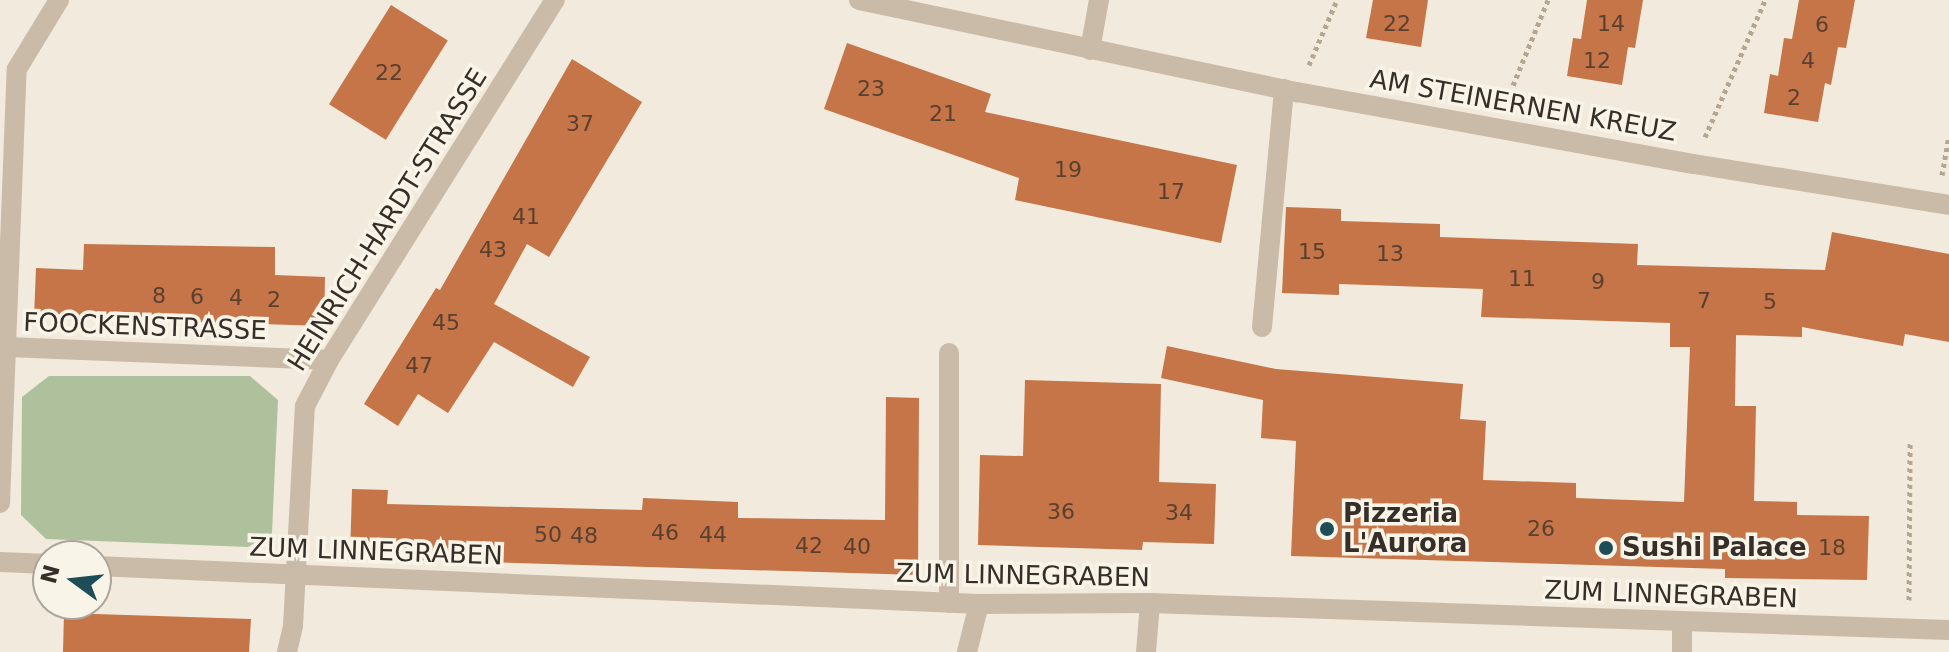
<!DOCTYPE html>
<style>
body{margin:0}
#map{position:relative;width:1949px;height:652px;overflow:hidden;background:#f2eadc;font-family:"DejaVu Sans",sans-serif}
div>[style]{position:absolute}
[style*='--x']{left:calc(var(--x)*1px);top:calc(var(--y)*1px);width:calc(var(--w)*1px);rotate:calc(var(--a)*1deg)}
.green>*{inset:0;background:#afc19c}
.building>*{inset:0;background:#c57547;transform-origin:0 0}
.path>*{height:5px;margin-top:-2.5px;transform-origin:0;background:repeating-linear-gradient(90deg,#b5a692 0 4px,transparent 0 8px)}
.minor>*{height:20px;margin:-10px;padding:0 10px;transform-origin:10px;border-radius:10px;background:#cabba8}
.dots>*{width:22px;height:22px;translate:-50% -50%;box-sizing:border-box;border:4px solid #f9f4e8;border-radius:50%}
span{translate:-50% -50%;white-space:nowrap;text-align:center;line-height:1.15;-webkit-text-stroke:7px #f9f4e8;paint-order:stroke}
.number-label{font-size:22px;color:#5a4030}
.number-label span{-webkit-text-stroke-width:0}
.street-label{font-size:26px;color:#362e28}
.poi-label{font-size:26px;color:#362e28;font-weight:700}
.left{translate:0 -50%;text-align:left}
.north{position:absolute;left:32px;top:540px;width:80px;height:80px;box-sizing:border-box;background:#f9f4e8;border:2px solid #aba59b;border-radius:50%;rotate:285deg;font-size:22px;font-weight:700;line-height:32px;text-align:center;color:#362e28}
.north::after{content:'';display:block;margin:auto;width:28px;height:36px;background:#1e4c57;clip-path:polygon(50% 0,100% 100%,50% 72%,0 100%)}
</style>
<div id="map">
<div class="green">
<div style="clip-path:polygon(49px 376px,250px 376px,278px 400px,272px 533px,248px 547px,46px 539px,21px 515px,22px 397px)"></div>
</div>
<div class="building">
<div style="clip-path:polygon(1373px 0,1428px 0,1421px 47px,1366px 38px)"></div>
<div style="clip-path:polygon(1587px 0,1643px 0,1635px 48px,1628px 47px,1622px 85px,1567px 76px,1573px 38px,1581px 39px)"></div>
<div style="clip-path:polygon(1799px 0,1855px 0,1846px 48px,1838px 47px,1831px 85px,1825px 83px,1818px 122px,1764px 113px,1770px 74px,1778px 76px,1784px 38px,1792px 39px)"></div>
<div style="left:391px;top:5px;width:67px;height:117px;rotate:32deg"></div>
<div style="clip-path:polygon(847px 43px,991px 94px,985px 112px,1237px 165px,1221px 243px,1015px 200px,1019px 178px,824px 109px)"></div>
<div style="clip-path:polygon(572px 59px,642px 102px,549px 257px,527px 244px,494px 304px,590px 357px,573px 387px,494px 342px,448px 413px,418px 394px,398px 426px,364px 404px,436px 288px,440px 290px)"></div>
<div style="clip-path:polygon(1286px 207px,1341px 209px,1341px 221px,1440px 224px,1440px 237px,1638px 244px,1637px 265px,1825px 270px,1832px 232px,1949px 254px,1949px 342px,1905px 334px,1903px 346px,1802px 327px,1802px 337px,1736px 335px,1735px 406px,1756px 406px,1754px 501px,1797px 502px,1797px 515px,1869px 516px,1867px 580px,1725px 578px,1725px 569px,1291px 556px,1296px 441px,1261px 438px,1263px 400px,1161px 378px,1167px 346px,1276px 369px,1463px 384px,1460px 419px,1486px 421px,1483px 480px,1576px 483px,1576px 498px,1684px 502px,1690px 347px,1670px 347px,1670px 323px,1481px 317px,1483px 289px,1339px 284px,1339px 295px,1282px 293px)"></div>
<div style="clip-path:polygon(84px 244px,275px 247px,275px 275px,325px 277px,324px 326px,34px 317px,36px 268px,83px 270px)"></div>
<div style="clip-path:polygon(1025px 380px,1161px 384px,1159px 482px,1216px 484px,1214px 544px,1143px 542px,1142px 550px,978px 545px,980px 455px,1023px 456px)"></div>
<div style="clip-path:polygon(886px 397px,919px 398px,918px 575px,350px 558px,352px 489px,388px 490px,387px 504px,642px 510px,643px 498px,738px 502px,738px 518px,885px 520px)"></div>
<div style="clip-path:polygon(64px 613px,251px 619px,249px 652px,63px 652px)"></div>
</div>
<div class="path">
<div style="--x:1309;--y:65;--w:71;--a:-66.7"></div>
<div style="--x:1507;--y:100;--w:108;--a:-67.7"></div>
<div style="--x:1705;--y:137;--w:150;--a:-66.3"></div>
<div style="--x:1942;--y:175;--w:39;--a:-80"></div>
<div style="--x:1909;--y:600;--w:158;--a:-89.6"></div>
</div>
<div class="minor">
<div style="--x:859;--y:0;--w:448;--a:11.9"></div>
<div style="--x:1297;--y:92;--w:403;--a:10.3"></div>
<div style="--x:1694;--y:164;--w:258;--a:9.1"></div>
<div style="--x:1090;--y:50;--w:51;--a:-79.8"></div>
<div style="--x:1262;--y:327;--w:239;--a:-84.7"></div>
<div style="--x:7;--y:347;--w:322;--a:2.3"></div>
<div style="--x:949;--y:353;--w:250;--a:90"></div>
<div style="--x:0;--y:503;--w:434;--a:-87.8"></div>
<div style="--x:17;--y:69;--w:81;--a:-58.7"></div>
<div style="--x:0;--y:562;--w:48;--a:2.4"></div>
<div style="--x:96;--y:566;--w:884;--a:2.46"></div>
<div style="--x:979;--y:604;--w:171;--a:-0.3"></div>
<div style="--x:1150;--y:603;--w:799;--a:1.94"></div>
<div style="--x:287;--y:652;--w:27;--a:-77"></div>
<div style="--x:293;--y:626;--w:220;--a:-86.9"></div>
<div style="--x:305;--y:406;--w:52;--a:-62.4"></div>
<div style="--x:329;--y:360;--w:425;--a:-57.9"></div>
<div style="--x:967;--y:652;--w:49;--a:-76"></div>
<div style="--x:1146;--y:652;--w:49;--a:-85.3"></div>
<div style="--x:1682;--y:652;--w:30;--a:-90"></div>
</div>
<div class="dots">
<div style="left:1327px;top:529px;background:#1e4c57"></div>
<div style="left:1606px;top:548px;background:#1e4c57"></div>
</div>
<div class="number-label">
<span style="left:1397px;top:24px">22</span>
<span style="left:1611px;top:24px">14</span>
<span style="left:1822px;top:25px">6</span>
<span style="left:1597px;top:61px">12</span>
<span style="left:1808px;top:61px">4</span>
<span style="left:389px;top:73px">22</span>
<span style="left:871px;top:89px">23</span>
<span style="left:1794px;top:98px">2</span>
<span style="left:943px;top:114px">21</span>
<span style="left:580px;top:124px">37</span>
<span style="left:1068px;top:170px">19</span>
<span style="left:1171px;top:192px">17</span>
<span style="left:526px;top:217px">41</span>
<span style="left:493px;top:250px">43</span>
<span style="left:1312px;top:252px">15</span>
<span style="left:1390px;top:254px">13</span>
<span style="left:1522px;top:279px">11</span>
<span style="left:1598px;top:282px">9</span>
<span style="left:159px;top:296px">8</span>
<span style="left:197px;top:297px">6</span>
<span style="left:236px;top:298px">4</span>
<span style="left:274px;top:300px">2</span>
<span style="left:1704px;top:301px">7</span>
<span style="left:1770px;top:302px">5</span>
<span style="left:446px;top:323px">45</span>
<span style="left:419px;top:366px">47</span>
<span style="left:1061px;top:512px">36</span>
<span style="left:1179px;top:513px">34</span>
<span style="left:1541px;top:529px">26</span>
<span style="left:665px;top:533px">46</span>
<span style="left:548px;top:535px">50</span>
<span style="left:713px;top:535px">44</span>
<span style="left:584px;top:536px">48</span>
<span style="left:809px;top:546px">42</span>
<span style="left:857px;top:547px">40</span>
<span style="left:1832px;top:548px">18</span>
</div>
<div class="street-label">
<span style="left:1523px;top:106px;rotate:10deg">AM STEINERNEN KREUZ</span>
<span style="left:388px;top:220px;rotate:-58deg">HEINRICH-HARDT-STRASSE</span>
<span style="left:145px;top:327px;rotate:2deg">FOOCKENSTRASSE</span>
<span style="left:376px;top:552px;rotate:2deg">ZUM LINNEGRABEN</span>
<span style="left:1023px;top:576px;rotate:1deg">ZUM LINNEGRABEN</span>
<span style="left:1671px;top:595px;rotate:2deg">ZUM LINNEGRABEN</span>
</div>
<div class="poi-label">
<span class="left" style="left:1343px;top:529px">Pizzeria<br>L'Aurora</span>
<span class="left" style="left:1622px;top:548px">Sushi Palace</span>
</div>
<div class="north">N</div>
</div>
